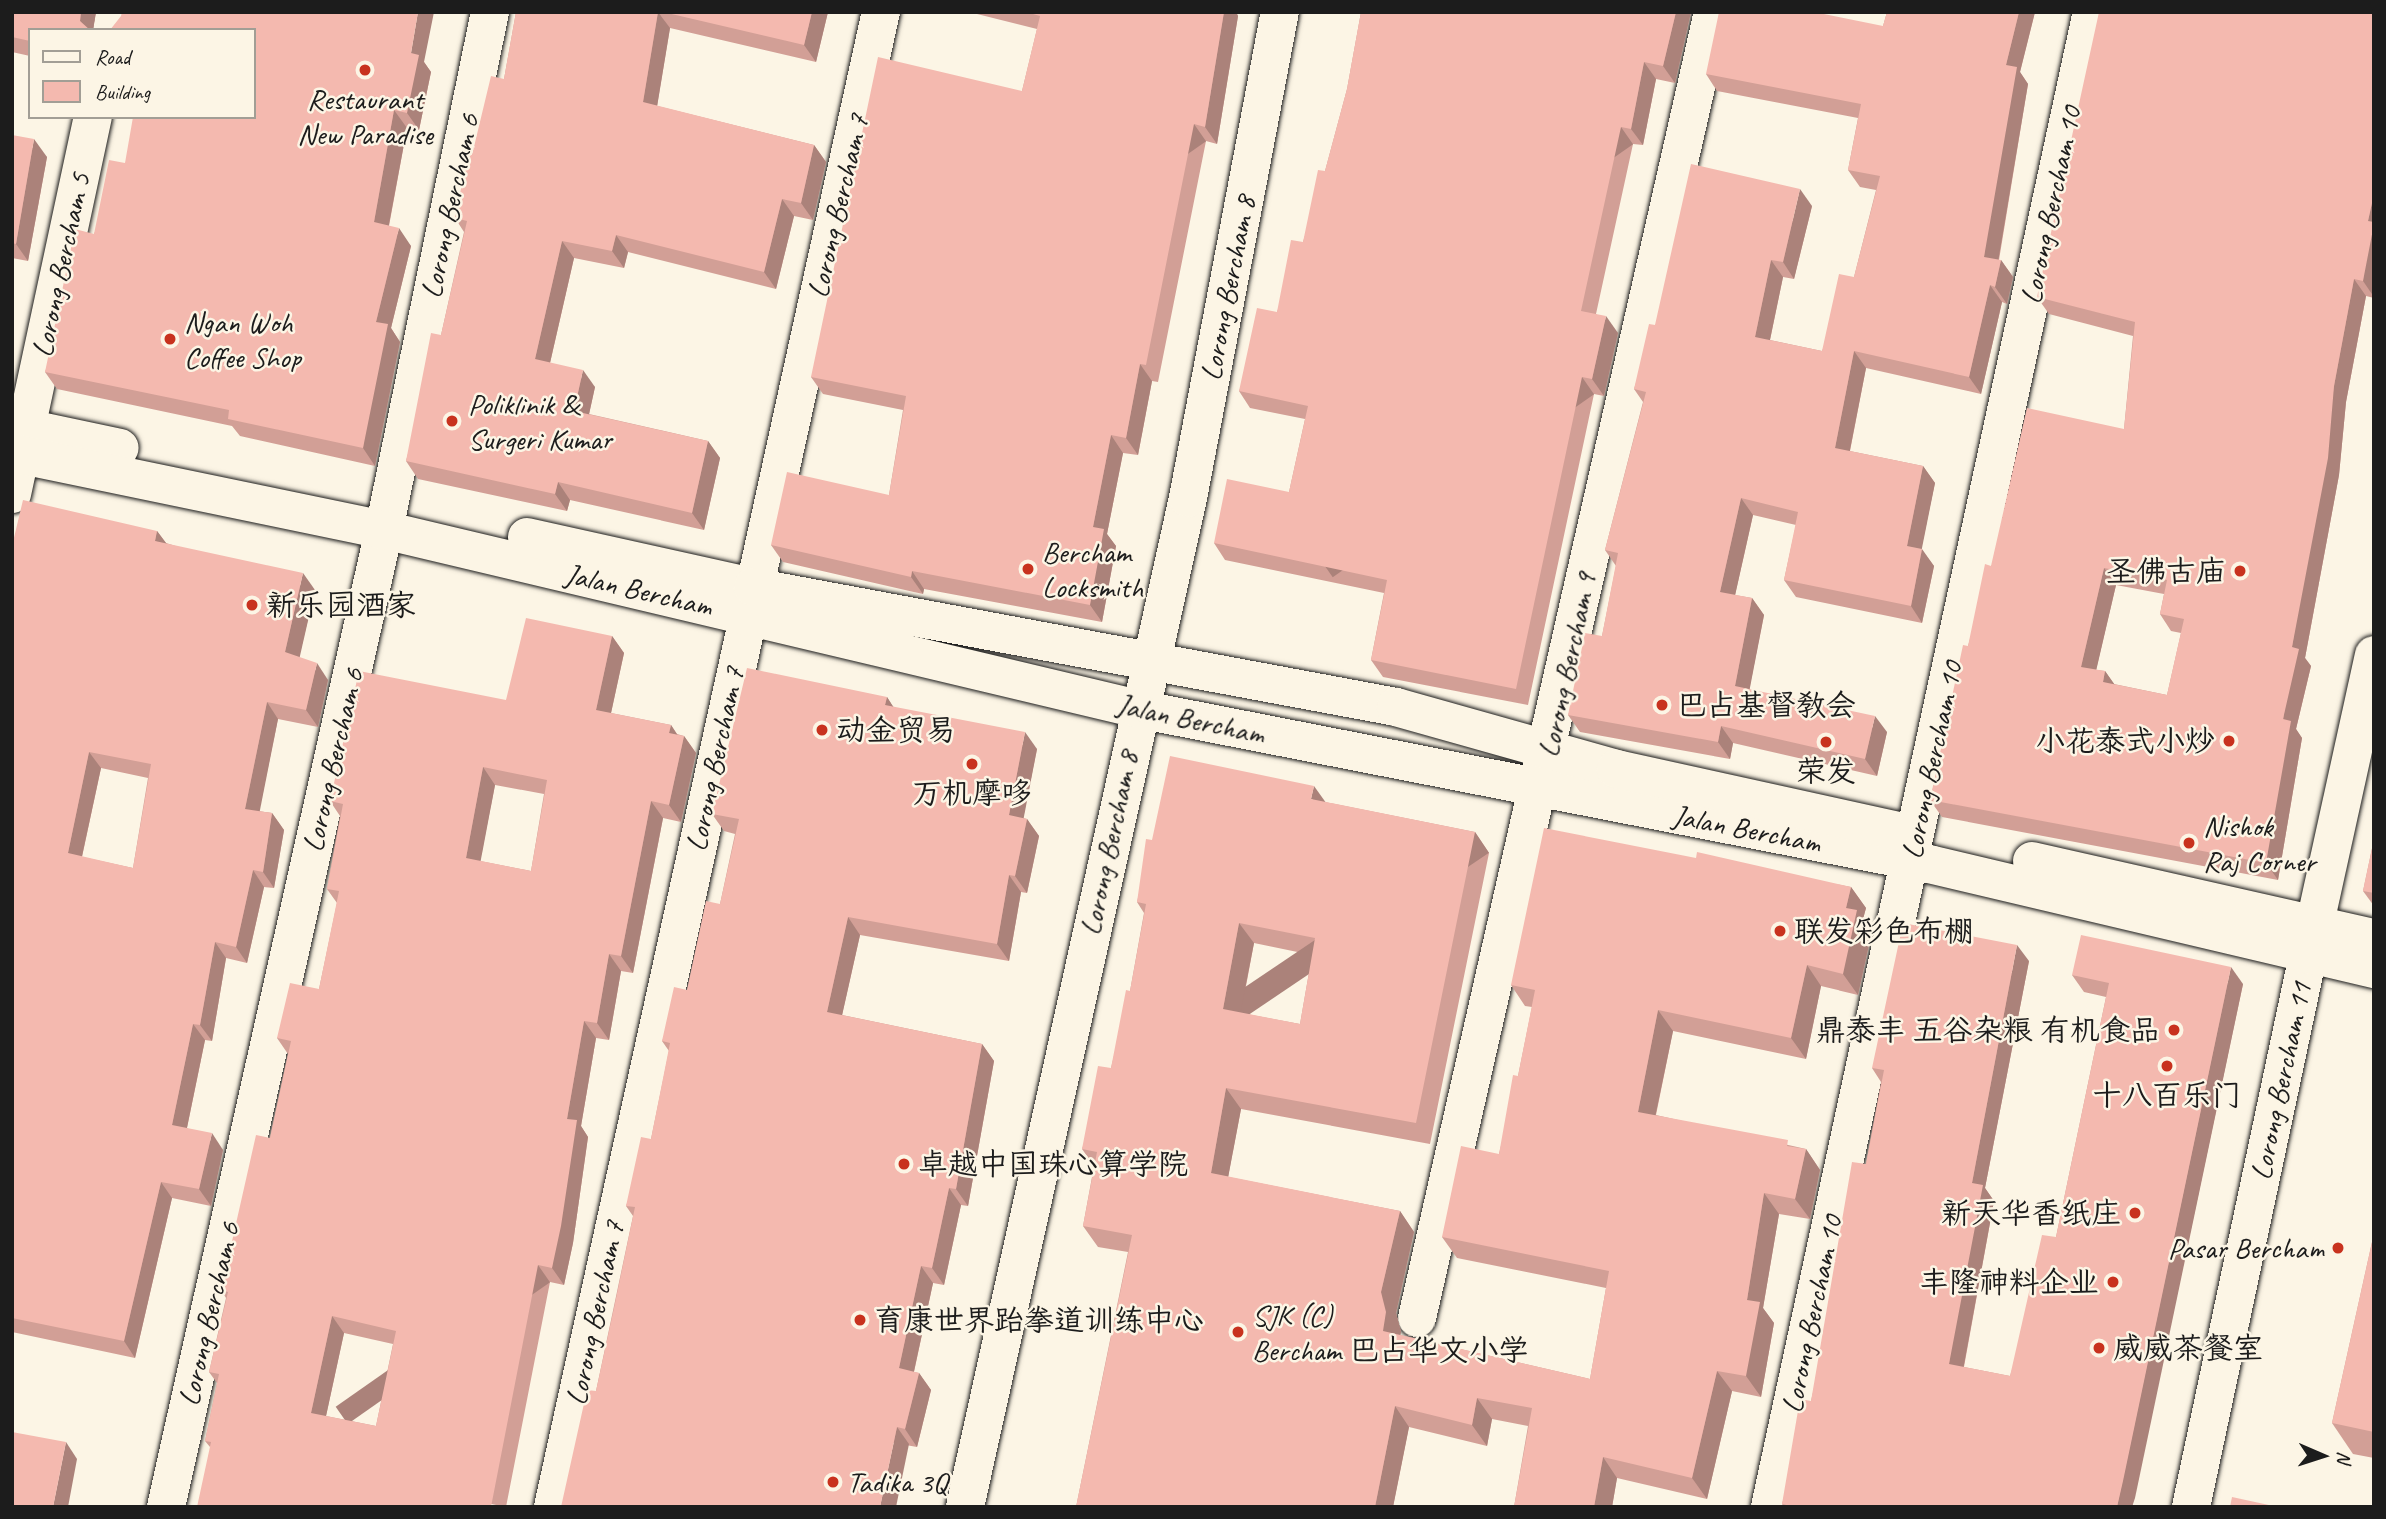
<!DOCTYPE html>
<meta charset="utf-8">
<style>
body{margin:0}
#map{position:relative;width:2386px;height:1519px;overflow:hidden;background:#fcf5e5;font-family:Caveat,"LXGW WenKai TC",sans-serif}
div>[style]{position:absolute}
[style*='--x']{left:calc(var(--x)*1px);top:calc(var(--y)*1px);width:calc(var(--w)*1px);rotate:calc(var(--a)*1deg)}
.roads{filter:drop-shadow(0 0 2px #1c1c1c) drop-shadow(0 0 2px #1c1c1c)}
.minor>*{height:38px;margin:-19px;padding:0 19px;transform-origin:19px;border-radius:19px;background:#fcf5e5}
.tertiary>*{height:38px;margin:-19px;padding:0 19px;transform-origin:19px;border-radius:19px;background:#fcf5e5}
.primary>*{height:38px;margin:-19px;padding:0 19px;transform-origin:19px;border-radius:19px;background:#fcf5e5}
.wall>*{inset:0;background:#d29f96}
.shaded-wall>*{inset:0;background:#ab827a;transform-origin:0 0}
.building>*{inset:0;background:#f4b9af}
.dots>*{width:19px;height:19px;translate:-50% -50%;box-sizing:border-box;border:4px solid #fcf5e5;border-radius:50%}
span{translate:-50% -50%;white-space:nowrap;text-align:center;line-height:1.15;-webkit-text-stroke:5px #fcf5e5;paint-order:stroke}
.poi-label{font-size:30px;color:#1c1c1c}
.left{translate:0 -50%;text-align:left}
.right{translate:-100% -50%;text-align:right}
.street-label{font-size:30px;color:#1c1c1c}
.frame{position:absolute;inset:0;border:14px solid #1c1c1c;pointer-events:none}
.legend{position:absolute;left:28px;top:28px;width:228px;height:91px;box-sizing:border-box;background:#fcf5e5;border:2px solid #a29e95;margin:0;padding:9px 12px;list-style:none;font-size:21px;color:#1c1c1c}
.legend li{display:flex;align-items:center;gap:14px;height:35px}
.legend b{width:35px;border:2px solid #a29e95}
.north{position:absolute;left:2288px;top:1421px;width:70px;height:70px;-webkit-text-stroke:5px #fcf5e5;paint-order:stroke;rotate:93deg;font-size:19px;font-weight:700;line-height:28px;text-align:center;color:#1c1c1c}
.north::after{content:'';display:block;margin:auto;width:24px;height:32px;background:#1c1c1c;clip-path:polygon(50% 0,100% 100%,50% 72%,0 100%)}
</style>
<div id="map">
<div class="roads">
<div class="minor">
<div style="--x:112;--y:30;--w:18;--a:-81"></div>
<div style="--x:12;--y:494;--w:386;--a:-77.9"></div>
<div style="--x:1417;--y:1318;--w:1339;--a:-77.23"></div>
<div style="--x:166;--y:1507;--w:1001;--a:-77.42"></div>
<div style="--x:384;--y:530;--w:529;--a:-78.44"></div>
<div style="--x:553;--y:1507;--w:1531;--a:-77.63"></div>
<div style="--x:1770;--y:1507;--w:1529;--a:-77.85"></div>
<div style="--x:2191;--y:1507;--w:564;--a:-78.03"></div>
</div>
<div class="tertiary">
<div style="--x:2308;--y:955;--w:307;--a:-77.6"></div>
<div style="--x:965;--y:1507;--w:1033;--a:-77.54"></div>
<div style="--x:1188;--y:498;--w:495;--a:-79.3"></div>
</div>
<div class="primary">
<div style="--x:12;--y:425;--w:110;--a:12"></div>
<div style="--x:12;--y:453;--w:380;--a:11.7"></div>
<div style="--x:384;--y:530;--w:775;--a:13.35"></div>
<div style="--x:1138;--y:709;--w:806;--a:11.09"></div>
<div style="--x:1929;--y:864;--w:457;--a:13.3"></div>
<div style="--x:527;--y:537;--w:231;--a:12.5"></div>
<div style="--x:753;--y:587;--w:654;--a:10.57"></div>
<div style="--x:1396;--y:707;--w:229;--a:15.7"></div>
<div style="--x:1616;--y:769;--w:303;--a:12.4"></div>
<div style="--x:2032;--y:861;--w:351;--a:12.7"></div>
</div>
</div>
<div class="wall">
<div style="clip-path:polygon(12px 12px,96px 12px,93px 30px,30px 30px,30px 56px,12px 52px)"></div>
<div style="clip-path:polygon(516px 12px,828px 12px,816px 62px,670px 28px,657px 106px,814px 145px,826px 162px,813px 220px,794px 216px,776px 289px,628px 252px,624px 268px,574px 258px,550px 363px,595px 387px,589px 414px,708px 441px,720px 458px,704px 530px,570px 500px,567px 511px,418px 479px,406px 461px,441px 335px,464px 232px,455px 218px,472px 155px,504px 79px)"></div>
<div style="clip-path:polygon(969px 12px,1236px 12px,1238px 16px,1217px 144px,1206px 141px,1158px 382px,1152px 381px,1138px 455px,1123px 453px,1107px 534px,1116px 546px,1102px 622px,924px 589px,923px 594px,783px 562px,771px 545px,889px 495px,903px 410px,823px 394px,811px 377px,1022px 91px,1037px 29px)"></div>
<div style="clip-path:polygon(1361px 12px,1691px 12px,1675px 83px,1656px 79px,1643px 145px,1633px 144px,1596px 314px,1618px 333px,1604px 396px,1594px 394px,1528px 705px,1383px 677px,1371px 660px,1384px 593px,1225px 560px,1214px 543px,1289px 492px,1305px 419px,1250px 408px,1239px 391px,1277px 312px,1303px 242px,1325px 171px,1347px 89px)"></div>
<div style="clip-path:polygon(1887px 12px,2035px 12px,2020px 72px,2028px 84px,1999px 260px,2001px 260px,2013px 277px,2007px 304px,2002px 302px,1981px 394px,1866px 368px,1850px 451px,1923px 466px,1935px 483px,1921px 549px,1934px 566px,1922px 623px,1796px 597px,1784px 580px,1796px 525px,1753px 515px,1735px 595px,1752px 598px,1764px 615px,1749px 690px,1887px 732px,1877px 776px,1733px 743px,1730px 759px,1580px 732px,1568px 715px,1602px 636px,1616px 566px,1605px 550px,1643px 402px,1634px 389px,1655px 325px,1812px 206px,1794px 279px,1783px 277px,1770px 340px,1822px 351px,1854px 277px,1876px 190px,1860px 187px,1848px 170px,1858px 118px,1717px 91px,1706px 74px,1883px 26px)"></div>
<div style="clip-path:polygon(evenodd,2374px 12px,2374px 298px,2366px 296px,2346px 402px,2339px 475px,2305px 658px,2311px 666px,2296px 729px,2302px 738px,2278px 880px,1942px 817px,1930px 800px,1968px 646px,1991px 566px,2124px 429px,2133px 336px,2049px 314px,2037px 297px,2374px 12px,2116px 585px,2164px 594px,2160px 614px,2171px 631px,2181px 633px,2167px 695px,2114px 684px,2105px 671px,2096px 670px,2116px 585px)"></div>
<div style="clip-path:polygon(424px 62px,431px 72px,419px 130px,407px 128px,389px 226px,411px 246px,391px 328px,400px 342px,375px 466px,240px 436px,232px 426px,57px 389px,45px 372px,94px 234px,125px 163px)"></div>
<div style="clip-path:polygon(12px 135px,47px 157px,28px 261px,12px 258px)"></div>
<div style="clip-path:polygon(evenodd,157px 531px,166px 543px,315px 590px,299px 657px,328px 680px,318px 727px,278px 719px,259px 811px,272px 813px,284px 830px,274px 888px,264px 887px,247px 963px,226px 958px,212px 1041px,205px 1040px,187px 1128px,223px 1150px,211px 1206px,172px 1198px,135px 1358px,12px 1332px,12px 546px,157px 531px,101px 768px,148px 778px,133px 868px,82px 857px,101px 768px)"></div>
<div style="clip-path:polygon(evenodd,612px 636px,624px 653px,611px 713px,671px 725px,677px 734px,684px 736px,696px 753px,681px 822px,663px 818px,633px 973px,621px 971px,609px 1040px,596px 1038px,581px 1126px,588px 1137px,573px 1243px,564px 1285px,550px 1282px,506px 1507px,210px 1447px,205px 1441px,217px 1383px,209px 1372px,226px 1298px,221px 1290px,270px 1138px,288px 1054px,277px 1038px,319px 989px,337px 903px,327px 889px,340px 816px,330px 801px,506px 700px,612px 636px,495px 785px,544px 794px,531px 871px,480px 861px,495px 785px,612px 636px,344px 1333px,393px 1344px,376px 1426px,326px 1416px,344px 1333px)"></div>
<div style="clip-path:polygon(887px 697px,893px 707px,1037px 749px,1023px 818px,1027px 819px,1039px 836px,1027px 893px,1021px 892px,1009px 961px,860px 935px,842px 1015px,982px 1044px,994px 1061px,968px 1206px,961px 1205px,944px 1285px,933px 1283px,914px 1372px,919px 1373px,931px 1390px,917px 1447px,596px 1391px,633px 1216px,626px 1206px,651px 1139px,669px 1051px,662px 1041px,687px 990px,720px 904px,735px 834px,724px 831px,712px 814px)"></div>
<div style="clip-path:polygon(evenodd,1325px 802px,1475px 832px,1489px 853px,1430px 1144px,1241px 1109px,1228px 1177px,1400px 1211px,1414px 1232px,1396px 1313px,1401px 1332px,1400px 1335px,1590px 1379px,1606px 1288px,1457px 1258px,1442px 1237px,1499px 1154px,1518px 1076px,1532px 1007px,1525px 1006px,1511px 985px,1696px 858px,1851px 887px,1866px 908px,1863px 919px,1872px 931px,1858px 995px,1821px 986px,1806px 1059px,1673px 1031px,1656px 1115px,1806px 1149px,1820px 1170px,1810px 1219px,1779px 1214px,1763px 1308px,1774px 1323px,1761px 1397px,1732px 1391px,1707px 1499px,1617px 1478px,1612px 1507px,1514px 1507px,1528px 1426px,1492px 1419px,1487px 1446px,1409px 1427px,1393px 1507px,1076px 1507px,1128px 1252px,1098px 1247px,1083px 1226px,1094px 1166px,1082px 1149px,1111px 1068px,1130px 991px,1144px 913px,1137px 902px,1152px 840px,1325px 802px,1254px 943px,1312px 955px,1300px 1024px,1241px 1013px,1254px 943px)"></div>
<div style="clip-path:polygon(2374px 839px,2374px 906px,2363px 891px)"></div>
<div style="clip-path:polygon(2029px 961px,1985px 1188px,1994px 1201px,1964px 1367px,2010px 1376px,2056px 1237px,2106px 997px,2084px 992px,2072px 975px,2243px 984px,2132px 1507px,1784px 1507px,1782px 1504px,1811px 1401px,1866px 1164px,1881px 1082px,1872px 1068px)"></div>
<div style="clip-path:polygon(2374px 1233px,2374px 1458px,2353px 1454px,2332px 1423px)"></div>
</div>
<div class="shaded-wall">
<div style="clip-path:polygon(81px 12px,96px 12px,93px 30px,86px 30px,80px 21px)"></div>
<div style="clip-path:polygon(418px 12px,434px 12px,424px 62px,431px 72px,419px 130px,407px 113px,411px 53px)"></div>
<div style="clip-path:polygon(658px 12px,670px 28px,655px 119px,643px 102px)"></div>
<div style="clip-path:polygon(812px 12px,828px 12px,816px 62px,804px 45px)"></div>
<div style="clip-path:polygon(1224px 12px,1236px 12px,1238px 16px,1217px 144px,1205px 127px)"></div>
<div style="clip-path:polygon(1676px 12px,1691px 12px,1675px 83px,1663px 66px)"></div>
<div style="clip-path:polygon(2019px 12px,2035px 12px,2020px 72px,2028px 84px,1996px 274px,1984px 257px,2006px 65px)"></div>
<div style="clip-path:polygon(1644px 62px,1656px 79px,1643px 145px,1631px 129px)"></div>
<div style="clip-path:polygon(394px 110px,407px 128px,386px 240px,374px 222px)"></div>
<div style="left:1194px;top:124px;width:21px;height:246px;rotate:55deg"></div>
<div style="left:1621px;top:127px;width:21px;height:188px;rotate:55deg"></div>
<div style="clip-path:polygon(34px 139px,47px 157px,28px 261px,16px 244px)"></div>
<div style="clip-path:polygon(814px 145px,826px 162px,813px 220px,801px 203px)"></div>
<div style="clip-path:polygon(1800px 189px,1812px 206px,1794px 279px,1783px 262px)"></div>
<div style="clip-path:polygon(2374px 194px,2374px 297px,2363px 281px,2368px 221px)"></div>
<div style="clip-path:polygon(782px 199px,794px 216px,776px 289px,764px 272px)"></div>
<div style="clip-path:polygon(399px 228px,411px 246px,391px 328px,400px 342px,375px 466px,363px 448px,376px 322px)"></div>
<div style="clip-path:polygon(616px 235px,628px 252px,624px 268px,612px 251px)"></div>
<div style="clip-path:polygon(562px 241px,574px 258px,547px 376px,535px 359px)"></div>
<div style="clip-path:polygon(1771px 260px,1783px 277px,1767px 354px,1755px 337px)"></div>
<div style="clip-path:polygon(2001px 260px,2013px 277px,2007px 304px,1995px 287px)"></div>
<div style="clip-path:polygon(2354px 279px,2366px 296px,2346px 402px,2339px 475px,2305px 658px,2311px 666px,2296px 729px,2302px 738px,2278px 880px,2266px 863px,2292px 647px,2334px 386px)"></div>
<div style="clip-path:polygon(1990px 285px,2002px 302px,1981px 394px,1969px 377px)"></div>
<div style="clip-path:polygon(1606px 316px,1618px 333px,1604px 396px,1592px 379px)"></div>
<div style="clip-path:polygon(1854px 351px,1866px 368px,1847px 465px,1835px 448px)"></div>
<div style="clip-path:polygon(1140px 364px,1152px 381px,1138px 455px,1126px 438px)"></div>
<div style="clip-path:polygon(583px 370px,595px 387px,586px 428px,574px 411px)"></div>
<div style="left:1582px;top:377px;width:21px;height:319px;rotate:55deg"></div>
<div style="clip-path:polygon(1111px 435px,1123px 453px,1107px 534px,1116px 546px,1102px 622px,1090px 605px,1093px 527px)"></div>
<div style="clip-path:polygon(708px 441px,720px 458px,704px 530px,692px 513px)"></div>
<div style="clip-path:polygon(1923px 466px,1935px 483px,1919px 563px,1907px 546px)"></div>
<div style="clip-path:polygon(558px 482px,570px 500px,567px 511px,555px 494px)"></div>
<div style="clip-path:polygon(1741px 498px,1753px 515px,1732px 609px,1720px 592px)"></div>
<div style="clip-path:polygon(157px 531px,169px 547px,155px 541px)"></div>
<div style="clip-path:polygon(1922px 549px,1934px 566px,1922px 623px,1911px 606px)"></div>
<div style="clip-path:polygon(2104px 568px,2116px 585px,2093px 684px,2081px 667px)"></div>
<div style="clip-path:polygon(912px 571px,924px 589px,923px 594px,911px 577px)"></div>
<div style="clip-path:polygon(303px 573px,315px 590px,297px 669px,285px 652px)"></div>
<div style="clip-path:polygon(1752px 598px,1764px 615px,1747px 703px,1735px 686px)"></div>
<div style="clip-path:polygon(612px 636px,624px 653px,608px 727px,596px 710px)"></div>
<div style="clip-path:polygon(317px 663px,328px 680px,318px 727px,306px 710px)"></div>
<div style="clip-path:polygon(2105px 671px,2117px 688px,2103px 682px)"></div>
<div style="clip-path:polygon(887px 697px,898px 714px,885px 705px)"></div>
<div style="clip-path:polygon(267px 702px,278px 719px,257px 825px,245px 809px)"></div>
<div style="clip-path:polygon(1875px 716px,1887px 732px,1877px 776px,1865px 759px)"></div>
<div style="clip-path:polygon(671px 725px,682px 742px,669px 733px)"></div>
<div style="clip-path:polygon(1721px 726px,1733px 743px,1730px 759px,1718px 742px)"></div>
<div style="clip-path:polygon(1025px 732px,1037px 749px,1021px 832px,1009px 815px)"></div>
<div style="clip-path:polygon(684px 736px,696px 753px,681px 822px,669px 805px)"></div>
<div style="clip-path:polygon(89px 752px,101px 768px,79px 870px,68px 853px)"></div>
<div style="clip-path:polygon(483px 767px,495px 785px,478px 875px,466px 858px)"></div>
<div style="clip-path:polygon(1314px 786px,1329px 807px,1311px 799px)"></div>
<div style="clip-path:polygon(651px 801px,663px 818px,633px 973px,621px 956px)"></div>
<div style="clip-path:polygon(272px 813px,284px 830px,274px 888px,263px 872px)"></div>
<div style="clip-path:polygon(1027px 819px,1039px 836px,1027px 893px,1015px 876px)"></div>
<div style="left:1475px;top:832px;width:25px;height:297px;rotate:56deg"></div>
<div style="clip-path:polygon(253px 870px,264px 887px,247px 963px,236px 947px)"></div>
<div style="clip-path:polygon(1009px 875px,1021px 892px,1009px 961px,997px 944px)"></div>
<div style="clip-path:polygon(1851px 887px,1866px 908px,1863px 919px,1872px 931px,1858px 995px,1843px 974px,1846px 908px)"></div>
<div style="clip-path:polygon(848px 917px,860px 935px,839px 1029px,827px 1012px)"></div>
<div style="clip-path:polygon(1239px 923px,1254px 943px,1237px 1030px,1223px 1009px)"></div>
<div style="clip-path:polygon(215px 942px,226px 958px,212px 1041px,200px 1025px)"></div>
<div style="clip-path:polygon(2017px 945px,2029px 961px,1985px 1188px,1994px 1201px,1961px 1381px,1949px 1364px,1972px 1183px)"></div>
<div style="clip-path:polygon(609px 954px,621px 971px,609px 1040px,597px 1023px)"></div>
<div style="clip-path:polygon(1807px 965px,1821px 986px,1806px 1059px,1791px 1038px)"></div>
<div style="clip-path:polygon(2231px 967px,2243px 984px,2135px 1498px,2132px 1507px,2117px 1507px)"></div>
<div style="clip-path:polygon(1658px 1010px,1673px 1031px,1652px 1132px,1638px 1112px)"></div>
<div style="clip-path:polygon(584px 1021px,596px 1038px,581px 1126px,588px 1137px,573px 1243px,564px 1285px,552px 1268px,567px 1119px)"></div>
<div style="clip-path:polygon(193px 1024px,205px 1040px,184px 1142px,172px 1125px)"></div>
<div style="clip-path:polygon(982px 1044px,994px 1061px,968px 1206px,956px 1189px)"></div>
<div style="clip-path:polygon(1226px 1088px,1241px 1109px,1225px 1194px,1211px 1173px)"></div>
<div style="clip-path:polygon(212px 1133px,223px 1150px,211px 1206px,199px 1189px)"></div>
<div style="clip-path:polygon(1806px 1149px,1820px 1170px,1810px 1219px,1795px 1199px)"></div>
<div style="clip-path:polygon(161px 1182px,172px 1198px,135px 1358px,124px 1341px)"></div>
<div style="clip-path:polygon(949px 1188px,961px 1205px,944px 1285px,932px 1268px)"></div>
<div style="clip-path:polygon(1764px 1193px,1779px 1214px,1763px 1308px,1774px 1323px,1761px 1397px,1746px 1376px,1747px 1300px)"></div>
<div style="clip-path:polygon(1400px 1211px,1414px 1232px,1396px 1313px,1401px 1332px,1397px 1352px,1383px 1331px,1381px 1292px)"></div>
<div style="left:538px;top:1265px;width:21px;height:247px;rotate:55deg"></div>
<div style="clip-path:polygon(921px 1266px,933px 1283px,911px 1385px,899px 1368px)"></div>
<div style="clip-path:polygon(332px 1316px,344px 1333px,323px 1430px,311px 1413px)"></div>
<div style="clip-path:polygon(1717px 1371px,1732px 1391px,1707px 1499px,1692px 1478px)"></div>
<div style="clip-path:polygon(919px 1373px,931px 1390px,917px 1447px,905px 1429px)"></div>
<div style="clip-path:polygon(1477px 1398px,1492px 1419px,1487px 1446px,1472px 1425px)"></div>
<div style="clip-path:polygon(1395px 1406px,1409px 1427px,1393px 1507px,1375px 1507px)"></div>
<div style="clip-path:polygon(897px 1427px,909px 1444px,896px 1507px,880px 1507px)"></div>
<div style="clip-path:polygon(66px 1442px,77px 1459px,68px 1507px,53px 1507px)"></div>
<div style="clip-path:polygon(1603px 1457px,1617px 1478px,1612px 1507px,1594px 1507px)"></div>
</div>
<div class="building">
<div style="clip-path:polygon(12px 12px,81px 12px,80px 21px,90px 30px,30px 30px,30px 41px,12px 37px)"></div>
<div style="clip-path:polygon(122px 12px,418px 12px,411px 53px,419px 55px,407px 113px,394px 110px,374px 222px,399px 228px,376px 322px,388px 324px,363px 448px,228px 419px,229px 410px,45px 372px,75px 229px,94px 234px,109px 160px,125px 163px,133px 117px,254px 117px,254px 30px,110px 30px,121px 16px)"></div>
<div style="clip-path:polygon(516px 12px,658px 12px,643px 102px,814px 145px,801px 203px,782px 199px,764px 272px,616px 235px,612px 251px,562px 241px,535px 359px,583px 370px,574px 411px,708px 441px,692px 513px,558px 482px,555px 494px,406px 461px,431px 333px,441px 335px,467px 221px,455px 218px,468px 154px,472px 155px,491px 76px,504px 79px)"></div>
<div style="clip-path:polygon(663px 12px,812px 12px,804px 45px)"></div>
<div style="clip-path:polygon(1026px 12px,1224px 12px,1205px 127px,1194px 124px,1146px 365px,1140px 364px,1126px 438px,1111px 435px,1093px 527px,1104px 529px,1090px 605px,912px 571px,911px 577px,771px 545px,787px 472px,889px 495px,906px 396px,811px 377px,878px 57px,1022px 91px,1040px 16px)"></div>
<div style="clip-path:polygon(1361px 12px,1676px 12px,1663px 66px,1644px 62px,1631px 129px,1621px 127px,1581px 311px,1606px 316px,1592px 379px,1582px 377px,1516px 689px,1371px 660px,1387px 580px,1214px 543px,1227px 479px,1289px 492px,1308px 406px,1239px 391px,1257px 308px,1277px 312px,1291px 240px,1303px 242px,1318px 170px,1325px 171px,1347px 89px)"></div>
<div style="clip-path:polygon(1719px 12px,1814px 12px,1883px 26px,1887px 12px,2019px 12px,2006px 65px,2017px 67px,1984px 257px,2001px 260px,1995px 287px,1990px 285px,1969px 377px,1854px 351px,1835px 448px,1923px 466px,1907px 546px,1922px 549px,1911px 606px,1784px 580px,1798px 512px,1741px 498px,1720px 592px,1752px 598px,1735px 686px,1875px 716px,1865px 759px,1721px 726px,1718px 742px,1568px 715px,1585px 633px,1602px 636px,1618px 553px,1605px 550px,1646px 392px,1634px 389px,1649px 324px,1655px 325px,1691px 164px,1800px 189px,1783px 262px,1771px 260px,1755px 337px,1822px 351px,1839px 274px,1854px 277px,1880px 176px,1848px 170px,1861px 104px,1706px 74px)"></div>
<div style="clip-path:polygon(evenodd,2099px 12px,2374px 12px,2374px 194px,2368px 221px,2374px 222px,2374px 224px,2363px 281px,2354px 279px,2334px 386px,2328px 458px,2292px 647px,2299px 649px,2283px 719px,2291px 721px,2266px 863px,1930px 800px,1963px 645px,1968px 646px,1985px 564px,1991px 566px,2027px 408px,2124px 429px,2135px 322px,2037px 297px,2099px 12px,2104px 568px,2167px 580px,2160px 614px,2184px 619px,2167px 695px,2103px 682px,2105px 671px,2081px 667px,2104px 568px)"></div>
<div style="clip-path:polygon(12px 135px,34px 139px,16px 244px,12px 243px)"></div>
<div style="clip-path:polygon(evenodd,23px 500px,157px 531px,155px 541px,303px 573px,285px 652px,317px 663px,306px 710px,267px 702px,245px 809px,272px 813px,263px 872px,253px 870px,236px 947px,215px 942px,200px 1025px,193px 1024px,172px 1125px,212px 1133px,199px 1189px,161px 1182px,124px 1341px,12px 1318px,12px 546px,23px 500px,89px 752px,151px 764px,133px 868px,68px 853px,89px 752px)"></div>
<div style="clip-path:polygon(evenodd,526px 618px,612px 636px,596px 710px,671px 725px,669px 733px,684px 736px,669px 805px,651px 801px,621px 956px,609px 954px,597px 1023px,584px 1021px,567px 1119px,577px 1120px,561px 1226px,552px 1268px,538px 1265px,491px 1507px,197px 1507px,211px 1442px,205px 1441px,219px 1374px,209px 1372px,228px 1292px,221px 1290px,256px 1135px,270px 1138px,291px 1041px,277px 1038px,290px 983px,319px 989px,339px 891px,327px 889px,343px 804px,330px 801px,359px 671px,506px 700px,526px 618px,483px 767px,547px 780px,531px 871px,466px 858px,483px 767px,526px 618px,332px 1316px,396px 1331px,376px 1426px,311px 1413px,332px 1316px)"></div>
<div style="clip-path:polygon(747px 668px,887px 697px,885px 705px,1025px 732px,1009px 815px,1027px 819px,1015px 876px,1009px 875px,997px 944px,848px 917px,827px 1012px,982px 1044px,956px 1189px,949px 1188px,932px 1268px,921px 1266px,899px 1368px,919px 1373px,905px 1429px,897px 1427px,880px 1507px,561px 1507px,587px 1390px,596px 1391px,614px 1308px,635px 1207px,626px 1206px,641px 1137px,651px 1139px,670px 1043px,662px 1041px,674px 987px,687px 990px,706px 901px,720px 904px,739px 819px,712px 814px)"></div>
<div style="clip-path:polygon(evenodd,1170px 756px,1314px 786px,1311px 799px,1475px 832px,1416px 1123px,1226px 1088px,1211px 1173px,1400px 1211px,1381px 1292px,1386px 1312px,1383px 1331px,1590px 1379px,1609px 1271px,1442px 1237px,1461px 1146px,1499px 1154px,1513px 1075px,1518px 1076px,1535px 990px,1511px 985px,1544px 828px,1696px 858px,1697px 852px,1851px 887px,1846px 908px,1857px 910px,1843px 974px,1807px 965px,1791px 1038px,1658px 1010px,1638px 1112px,1788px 1140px,1787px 1146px,1806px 1149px,1795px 1199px,1764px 1193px,1747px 1300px,1760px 1302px,1746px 1376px,1717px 1371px,1692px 1478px,1603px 1457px,1594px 1507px,1514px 1507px,1532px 1408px,1477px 1398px,1472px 1425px,1395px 1406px,1375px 1507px,1076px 1507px,1132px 1235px,1083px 1226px,1097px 1152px,1082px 1149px,1098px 1066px,1111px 1068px,1126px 990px,1130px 991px,1146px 904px,1137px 902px,1146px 839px,1152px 840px,1170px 756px,1239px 923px,1315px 938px,1300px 1024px,1223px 1009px,1239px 923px)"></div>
<div style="clip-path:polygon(2374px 839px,2374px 893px,2363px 891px)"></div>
<div style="clip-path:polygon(1903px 923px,2017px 945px,1972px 1183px,1983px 1185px,1949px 1364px,2010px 1376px,2042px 1235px,2056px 1237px,2109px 983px,2072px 975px,2081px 935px,2231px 967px,2123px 1481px,2117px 1507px,1795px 1507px,1782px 1504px,1800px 1399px,1811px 1401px,1852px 1162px,1866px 1164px,1884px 1070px,1872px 1068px)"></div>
<div style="clip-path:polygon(2374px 1233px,2374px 1432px,2332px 1423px)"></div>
<div style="clip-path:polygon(12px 1432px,66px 1442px,53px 1507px,12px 1507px)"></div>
<div style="clip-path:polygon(2232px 1497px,2278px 1507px,2230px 1507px)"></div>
</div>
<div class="dots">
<div style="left:365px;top:70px;background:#c8321e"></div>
<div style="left:170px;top:339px;background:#c8321e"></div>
<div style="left:452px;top:421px;background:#c8321e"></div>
<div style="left:1028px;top:569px;background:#c8321e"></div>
<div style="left:2240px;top:571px;background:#c8321e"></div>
<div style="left:252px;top:605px;background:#c8321e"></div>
<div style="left:1662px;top:705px;background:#c8321e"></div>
<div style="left:822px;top:730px;background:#c8321e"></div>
<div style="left:2229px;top:741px;background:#c8321e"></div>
<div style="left:1826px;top:742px;background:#c8321e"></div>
<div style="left:972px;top:764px;background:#c8321e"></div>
<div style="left:2189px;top:843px;background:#c8321e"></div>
<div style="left:1780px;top:931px;background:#c8321e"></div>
<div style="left:2174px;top:1030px;background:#c8321e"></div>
<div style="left:2167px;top:1066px;background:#c8321e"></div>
<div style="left:904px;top:1164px;background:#c8321e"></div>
<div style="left:2135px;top:1213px;background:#c8321e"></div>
<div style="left:2338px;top:1248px;background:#c8321e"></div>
<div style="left:2113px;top:1282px;background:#c8321e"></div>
<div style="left:860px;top:1320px;background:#c8321e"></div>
<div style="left:1238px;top:1332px;background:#c8321e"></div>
<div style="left:2099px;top:1348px;background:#c8321e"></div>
<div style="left:833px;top:1482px;background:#c8321e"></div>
</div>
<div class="poi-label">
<span style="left:365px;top:116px">Restaurant<br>New Paradise</span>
<span class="left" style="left:184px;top:339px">Ngan Woh<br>Coffee Shop</span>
<span class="left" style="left:468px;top:421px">Poliklinik &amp;<br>Surgeri Kumar</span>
<span class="left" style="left:1042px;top:569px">Bercham<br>Locksmith</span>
<span class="right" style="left:2226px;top:571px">圣佛古庙</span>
<span class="left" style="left:266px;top:605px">新乐园酒家</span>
<span class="left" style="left:1676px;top:705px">巴占基督教会</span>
<span class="left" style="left:836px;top:730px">动金贸易</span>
<span class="right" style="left:2215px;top:741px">小花泰式小炒</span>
<span style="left:1826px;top:771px">荣发</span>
<span style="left:972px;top:793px">万机摩哆</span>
<span class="left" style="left:2203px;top:843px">Nishok<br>Raj Corner</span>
<span class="left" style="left:1794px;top:931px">联发彩色布棚</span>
<span class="right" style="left:2160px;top:1030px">鼎泰丰 五谷杂粮 有机食品</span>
<span style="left:2167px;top:1095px">十八百乐门</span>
<span class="left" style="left:918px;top:1164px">卓越中国珠心算学院</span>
<span class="right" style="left:2121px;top:1213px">新天华香纸庄</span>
<span class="right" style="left:2324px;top:1248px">Pasar Bercham</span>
<span class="right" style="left:2099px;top:1282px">丰隆神料企业</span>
<span class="left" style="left:1252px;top:1332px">SJK (C)<br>Bercham 巴占华文小学</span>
<span class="left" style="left:874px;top:1320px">育康世界跆拳道训练中心</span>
<span class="left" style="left:2113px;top:1348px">威威茶餐室</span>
<span class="left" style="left:847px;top:1482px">Tadika 3Q</span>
</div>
<div class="street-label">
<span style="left:2051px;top:205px;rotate:-78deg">Lorong Bercham 10</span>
<span style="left:450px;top:206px;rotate:-78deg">Lorong Bercham 6</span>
<span style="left:838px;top:206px;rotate:-77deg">Lorong Bercham 7</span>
<span style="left:61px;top:265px;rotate:-78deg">Lorong Bercham 5</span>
<span style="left:1228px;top:288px;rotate:-79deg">Lorong Bercham 8</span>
<span style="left:639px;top:590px;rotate:13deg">Jalan Bercham</span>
<span style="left:1567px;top:665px;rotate:-78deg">Lorong Bercham 9</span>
<span style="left:1191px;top:719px;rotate:12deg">Jalan Bercham</span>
<span style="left:715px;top:759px;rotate:-78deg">Lorong Bercham 7</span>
<span style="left:333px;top:760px;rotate:-77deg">Lorong Bercham 6</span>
<span style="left:1932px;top:760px;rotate:-78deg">Lorong Bercham 10</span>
<span style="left:1747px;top:829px;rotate:11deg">Jalan Bercham</span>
<span style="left:1109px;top:843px;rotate:-78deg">Lorong Bercham 8</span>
<span style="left:2281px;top:1081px;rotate:-78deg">Lorong Bercham 11</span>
<span style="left:595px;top:1313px;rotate:-78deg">Lorong Bercham 7</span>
<span style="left:209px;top:1314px;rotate:-77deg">Lorong Bercham 6</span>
<span style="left:1812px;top:1314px;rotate:-78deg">Lorong Bercham 10</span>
</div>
<div class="frame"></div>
<ul class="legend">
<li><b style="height:9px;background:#fcf5e5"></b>Road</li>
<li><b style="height:19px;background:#f4b9af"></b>Building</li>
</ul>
<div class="north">N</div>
</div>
